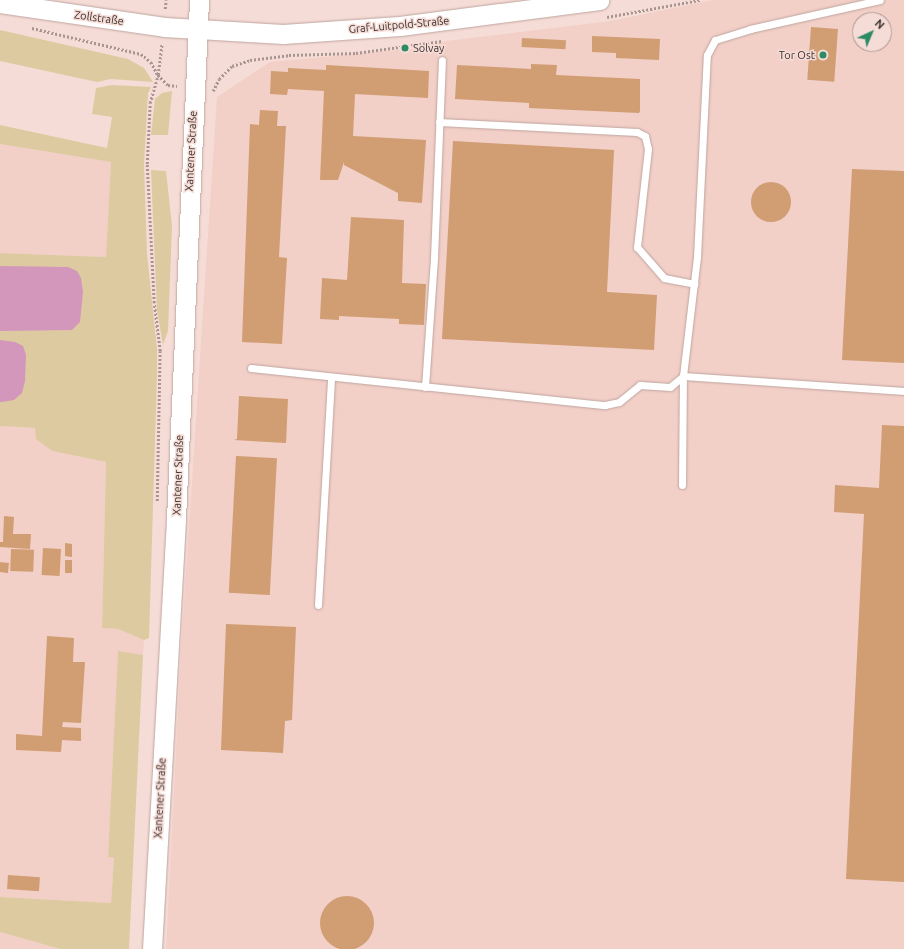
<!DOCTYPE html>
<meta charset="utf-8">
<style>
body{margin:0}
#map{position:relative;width:904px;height:949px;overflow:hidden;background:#f6dcd6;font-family:Ubuntu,sans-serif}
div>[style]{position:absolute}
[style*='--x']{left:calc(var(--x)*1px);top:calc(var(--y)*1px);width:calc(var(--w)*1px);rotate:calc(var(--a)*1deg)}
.built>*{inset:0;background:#f2cfc7}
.green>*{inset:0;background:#decaa0}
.water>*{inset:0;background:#d297ba}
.building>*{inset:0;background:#d19d73;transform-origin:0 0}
.round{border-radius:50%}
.path>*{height:2.5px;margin-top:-1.25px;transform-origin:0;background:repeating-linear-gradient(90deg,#a89591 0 2px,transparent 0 4px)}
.roads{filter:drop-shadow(0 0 1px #bea59f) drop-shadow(0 0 1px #bea59f)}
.lane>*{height:7px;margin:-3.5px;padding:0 3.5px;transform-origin:3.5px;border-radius:3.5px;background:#fff}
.secondary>*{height:19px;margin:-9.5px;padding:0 9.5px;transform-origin:9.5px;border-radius:9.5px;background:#fff}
.dots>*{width:11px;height:11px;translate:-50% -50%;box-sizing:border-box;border:2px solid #f6dcd6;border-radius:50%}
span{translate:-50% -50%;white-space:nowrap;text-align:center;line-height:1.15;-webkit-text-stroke:3px #f6dcd6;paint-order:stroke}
.street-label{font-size:11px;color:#3a302e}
.poi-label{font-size:11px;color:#3a302e}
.left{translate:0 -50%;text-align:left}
.right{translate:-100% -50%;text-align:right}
.north{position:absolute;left:852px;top:12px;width:40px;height:40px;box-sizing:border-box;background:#f6dcd6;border:1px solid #ab9793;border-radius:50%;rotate:44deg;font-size:11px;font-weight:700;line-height:16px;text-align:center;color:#3a302e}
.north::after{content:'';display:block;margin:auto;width:14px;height:18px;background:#2c8b64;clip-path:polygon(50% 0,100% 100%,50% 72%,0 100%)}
</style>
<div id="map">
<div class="built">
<div style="clip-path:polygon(evenodd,713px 0,904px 0,904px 949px,166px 949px,182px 635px,217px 97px,270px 62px,421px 48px,447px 41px,611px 21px,713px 0,860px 20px,884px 20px,884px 44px,860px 44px,860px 20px)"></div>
<div style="clip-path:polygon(0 144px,111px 162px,106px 257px,0 253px)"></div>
<div style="clip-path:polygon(0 426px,35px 428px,52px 451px,106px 462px,102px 628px,118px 629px,144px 640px,143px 655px,118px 652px,108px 857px,114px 858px,111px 903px,0 897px)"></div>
<div style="clip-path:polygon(0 932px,60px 949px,0 949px)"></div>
</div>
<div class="green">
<div style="clip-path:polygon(0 30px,128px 59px,144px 68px,153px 82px,111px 79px,97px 82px,0 61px)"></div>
<div style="clip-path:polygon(112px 85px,151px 87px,148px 93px,144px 164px,147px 254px,157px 349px,157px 374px,149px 638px,144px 640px,118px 629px,102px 628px,106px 462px,52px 451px,36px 439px,35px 428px,0 426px,0 253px,106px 257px,111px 162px,0 144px,0 125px,107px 148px,112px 117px,92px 114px,96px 88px)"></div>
<div style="clip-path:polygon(172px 91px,168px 135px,151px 135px,155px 99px,162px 93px)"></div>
<div style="clip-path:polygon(151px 170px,166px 171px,172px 226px,168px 331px,163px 345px,157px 310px)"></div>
<div style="clip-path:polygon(118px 651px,143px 655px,129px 949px,60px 949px,0 932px,0 897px,111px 903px,114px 858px,108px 857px)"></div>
</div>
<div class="water">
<div style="clip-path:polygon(0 266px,68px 267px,77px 271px,81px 278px,83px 292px,80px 322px,72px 330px,0 331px)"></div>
<div style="clip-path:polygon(0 340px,15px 342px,23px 346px,26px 355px,25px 381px,22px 393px,14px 400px,2px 402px,0 402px)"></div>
</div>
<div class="building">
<div style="left:811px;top:27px;width:27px;height:53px;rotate:4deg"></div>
<div style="clip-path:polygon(592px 36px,660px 39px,659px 60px,616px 58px,616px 53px,592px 52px)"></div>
<div style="left:522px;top:38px;width:44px;height:9px;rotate:3deg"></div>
<div style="clip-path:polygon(531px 64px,557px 65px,556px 75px,640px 79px,640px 111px,639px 113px,529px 108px,529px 103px,455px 99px,457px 65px,531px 69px)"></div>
<div style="clip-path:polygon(326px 65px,429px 71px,428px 98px,355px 94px,353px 136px,426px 140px,422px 203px,398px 201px,398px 193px,344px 165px,344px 162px,338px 180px,320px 180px,324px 91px,288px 89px,287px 95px,270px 94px,271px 71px,288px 72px,288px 68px,326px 70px)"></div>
<div style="clip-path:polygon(260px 110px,278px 111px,277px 126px,286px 126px,279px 257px,287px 258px,282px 344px,242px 342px,250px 124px,259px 125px)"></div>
<div style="clip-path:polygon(453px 141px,614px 150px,607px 292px,657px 295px,654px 350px,442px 339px)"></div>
<div style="clip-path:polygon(852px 169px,904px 171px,904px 363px,842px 360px)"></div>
<div class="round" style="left:751px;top:182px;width:40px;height:40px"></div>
<div style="clip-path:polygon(351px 217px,404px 220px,402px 283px,426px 284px,424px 325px,399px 324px,399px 319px,339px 316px,339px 320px,320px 319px,322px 278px,347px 280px)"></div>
<div style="clip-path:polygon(239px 396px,288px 399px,286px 443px,234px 440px,237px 439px)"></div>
<div style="clip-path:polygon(882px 425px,904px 426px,904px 882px,846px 879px,864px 514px,834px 512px,835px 485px,879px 488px)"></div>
<div style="left:236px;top:456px;width:41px;height:137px;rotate:3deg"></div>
<div style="clip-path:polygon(4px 516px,14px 517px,13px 534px,31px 534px,30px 549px,0 547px,0 542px,3px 542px)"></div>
<div style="clip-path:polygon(65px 543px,72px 544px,72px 557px,65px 556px)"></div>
<div style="left:43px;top:548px;width:18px;height:27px;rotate:3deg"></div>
<div style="left:11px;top:549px;width:23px;height:22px;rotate:2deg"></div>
<div style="left:65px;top:560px;width:7px;height:13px"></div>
<div style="left:0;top:562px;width:9px;height:10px;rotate:6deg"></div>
<div style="clip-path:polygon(226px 624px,296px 627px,292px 720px,285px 721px,283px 753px,221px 750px)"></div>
<div style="clip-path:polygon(47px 636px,74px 638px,73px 662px,85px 662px,81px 723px,63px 722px,62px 727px,81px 728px,81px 741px,62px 740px,61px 752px,16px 750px,16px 734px,42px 736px)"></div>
<div style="left:8px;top:875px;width:32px;height:14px;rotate:4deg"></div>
<div class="round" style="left:320px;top:896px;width:54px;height:54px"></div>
</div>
<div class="path">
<div style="--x:165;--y:9;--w:9;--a:-84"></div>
<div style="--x:607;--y:17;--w:95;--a:-10.4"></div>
<div style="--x:32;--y:28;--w:112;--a:13.4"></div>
<div style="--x:141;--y:54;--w:13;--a:39"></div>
<div style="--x:151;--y:62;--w:15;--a:62"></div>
<div style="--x:158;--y:75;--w:14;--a:45"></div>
<div style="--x:168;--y:85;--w:9;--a:6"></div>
<div style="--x:213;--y:91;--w:13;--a:-63"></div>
<div style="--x:219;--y:79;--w:18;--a:-45"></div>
<div style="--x:232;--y:66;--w:19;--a:-18"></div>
<div style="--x:250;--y:60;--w:39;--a:-7"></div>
<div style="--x:289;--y:55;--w:67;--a:-1.7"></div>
<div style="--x:356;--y:53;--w:87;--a:-7.9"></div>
<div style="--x:157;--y:501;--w:150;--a:-88.9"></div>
<div style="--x:160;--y:351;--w:48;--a:-97.1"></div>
<div style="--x:154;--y:303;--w:139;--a:-92.9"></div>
<div style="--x:147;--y:164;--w:61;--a:-87.2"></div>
<div style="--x:150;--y:103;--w:29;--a:-74"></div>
<div style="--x:158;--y:75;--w:31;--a:-83"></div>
</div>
<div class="roads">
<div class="lane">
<div style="--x:439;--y:122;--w:198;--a:2.9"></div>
<div style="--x:637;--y:132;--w:9;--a:27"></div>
<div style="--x:645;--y:136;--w:13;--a:77"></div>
<div style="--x:648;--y:149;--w:99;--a:96.4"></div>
<div style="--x:637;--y:247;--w:41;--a:48.9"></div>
<div style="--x:664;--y:278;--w:31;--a:11"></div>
<div style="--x:251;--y:368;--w:356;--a:6"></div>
<div style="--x:605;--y:405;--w:14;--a:-12"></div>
<div style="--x:619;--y:402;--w:27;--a:-39"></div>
<div style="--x:640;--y:385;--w:30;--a:4"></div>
<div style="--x:670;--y:387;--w:17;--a:-40"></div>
<div style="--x:683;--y:376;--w:120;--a:-83.3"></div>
<div style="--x:697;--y:257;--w:202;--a:-87.2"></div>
<div style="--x:707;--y:55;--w:17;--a:-62"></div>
<div style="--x:715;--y:40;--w:37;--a:-17"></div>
<div style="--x:750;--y:29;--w:133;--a:-12.6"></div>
<div style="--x:425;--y:387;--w:129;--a:-86"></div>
<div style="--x:434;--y:258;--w:198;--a:-87.7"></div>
<div style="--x:682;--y:485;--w:109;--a:-89.5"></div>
<div style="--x:683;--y:376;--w:222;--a:3.9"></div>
<div style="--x:318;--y:605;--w:227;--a:-86.7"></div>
</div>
<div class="secondary">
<div style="--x:0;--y:3;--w:166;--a:8.3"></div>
<div style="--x:164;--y:27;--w:119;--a:3.4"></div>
<div style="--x:283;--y:34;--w:117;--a:-3.9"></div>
<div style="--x:400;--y:26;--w:201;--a:-7.4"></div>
<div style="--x:152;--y:949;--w:431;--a:-86.8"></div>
<div style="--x:176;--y:519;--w:520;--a:-87.46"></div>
</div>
</div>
<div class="dots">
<div style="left:405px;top:48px;background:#2c8b64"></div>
<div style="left:823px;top:55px;background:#2c8b64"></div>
</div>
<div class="street-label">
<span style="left:99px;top:18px;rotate:8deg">Zollstraße</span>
<span style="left:399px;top:25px;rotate:-5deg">Graf-Luitpold-Straße</span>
<span style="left:191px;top:151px;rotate:-87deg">Xantener Straße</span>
<span style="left:178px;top:475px;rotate:-88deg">Xantener Straße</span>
<span style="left:160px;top:798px;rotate:-87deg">Xantener Straße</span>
</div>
<div class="poi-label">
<span class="left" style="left:413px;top:48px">Solvay</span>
<span class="right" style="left:815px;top:55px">Tor Ost</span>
</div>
<div class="north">N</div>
</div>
